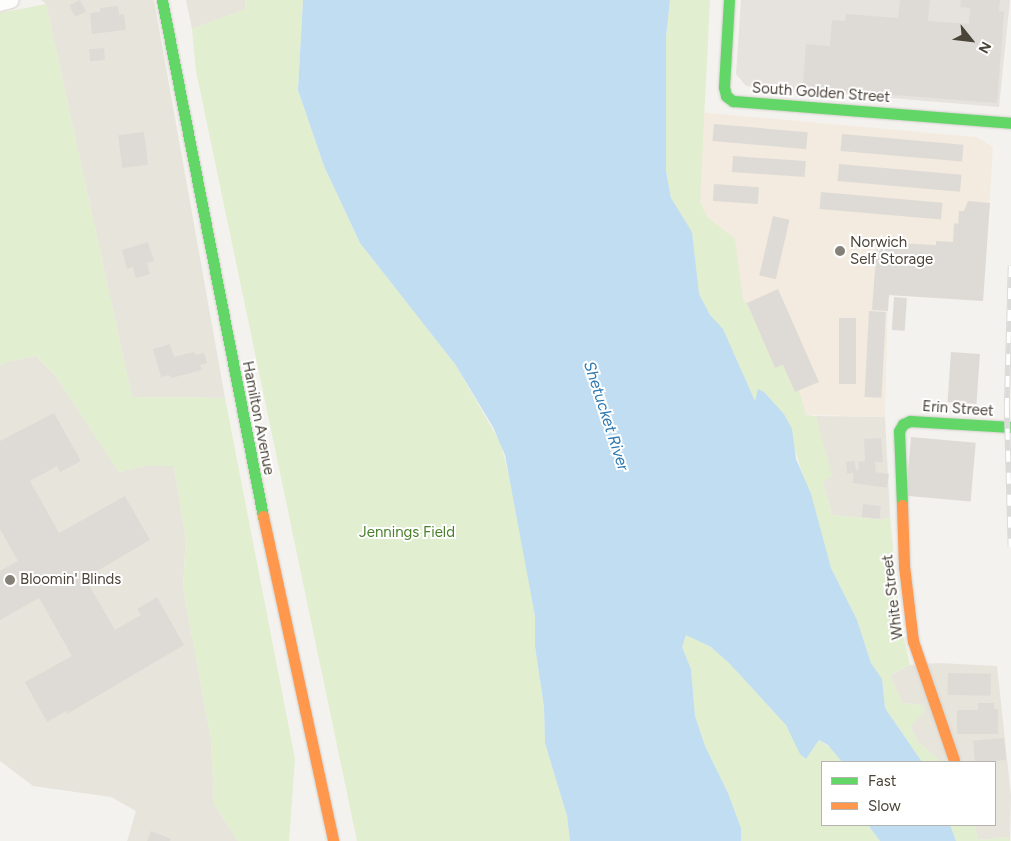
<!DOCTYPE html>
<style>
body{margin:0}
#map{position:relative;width:1011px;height:841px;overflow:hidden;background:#f4f2ee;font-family:Figtree,sans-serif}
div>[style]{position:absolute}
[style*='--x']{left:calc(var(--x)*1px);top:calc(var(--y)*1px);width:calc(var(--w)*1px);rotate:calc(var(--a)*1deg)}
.residential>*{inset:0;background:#e7e4dc}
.commercial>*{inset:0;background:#f3ebdf}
.industrial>*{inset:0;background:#e6e2de}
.green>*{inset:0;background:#e1eecf}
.water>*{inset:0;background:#c0ddf1}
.building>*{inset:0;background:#dedbd6;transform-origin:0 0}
.roads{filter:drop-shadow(0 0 1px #d2d0cb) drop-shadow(0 0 1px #d2d0cb)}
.street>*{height:16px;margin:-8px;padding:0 8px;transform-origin:8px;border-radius:8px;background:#fdfdfc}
.fast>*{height:11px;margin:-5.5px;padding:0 5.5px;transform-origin:5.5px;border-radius:5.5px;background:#63d668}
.slow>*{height:11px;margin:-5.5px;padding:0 5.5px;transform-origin:5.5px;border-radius:5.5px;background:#ff974d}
.rail>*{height:5.5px;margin-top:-2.75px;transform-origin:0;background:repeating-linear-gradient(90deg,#fff 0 11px,#dbdbda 0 22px);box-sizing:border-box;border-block:1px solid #dbdbda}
.dots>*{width:14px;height:14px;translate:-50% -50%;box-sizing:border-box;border:2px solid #fff;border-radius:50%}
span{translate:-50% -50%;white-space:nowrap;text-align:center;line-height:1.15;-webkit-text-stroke:4px #fff;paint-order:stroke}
.street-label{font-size:15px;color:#4b4439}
.poi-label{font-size:15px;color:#4b4439}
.left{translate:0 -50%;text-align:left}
.park-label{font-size:15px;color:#4a7f2a}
.water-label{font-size:16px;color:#2e7ab2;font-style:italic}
.legend{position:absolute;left:821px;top:761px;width:175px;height:65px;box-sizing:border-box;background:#fff;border:1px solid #b7b4b0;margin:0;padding:6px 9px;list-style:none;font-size:15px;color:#4b4439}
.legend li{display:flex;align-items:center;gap:10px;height:25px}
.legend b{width:25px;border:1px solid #b7b4b0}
.north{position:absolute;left:946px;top:15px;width:50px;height:50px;-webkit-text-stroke:4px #fff;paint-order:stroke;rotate:119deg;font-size:14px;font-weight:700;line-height:20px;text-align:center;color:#4b4439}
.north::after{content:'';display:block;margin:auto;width:18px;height:22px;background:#4b4439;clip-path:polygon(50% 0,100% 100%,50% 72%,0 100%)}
</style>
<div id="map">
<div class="residential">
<div style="clip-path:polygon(41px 0,154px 0,225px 398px,132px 397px,46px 4px)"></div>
<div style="clip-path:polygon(186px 0,245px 0,246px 9px,192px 29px)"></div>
<div style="clip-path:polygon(36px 356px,55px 375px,119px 472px,144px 466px,174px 466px,186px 538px,183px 587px,211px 740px,214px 804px,238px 841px,127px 841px,136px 811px,111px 797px,33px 786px,0 761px,0 366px,6px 362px)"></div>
<div style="clip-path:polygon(816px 416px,885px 417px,890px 516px,883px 520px,832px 515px,823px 482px)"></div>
<div style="clip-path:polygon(939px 663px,997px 666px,1011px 795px,1010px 837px,978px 840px,974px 825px,995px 825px,995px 762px,941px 762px,918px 742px,910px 726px,925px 711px,922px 705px,902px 703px,890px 675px,910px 665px)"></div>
</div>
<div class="commercial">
<div style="clip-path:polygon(665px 109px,976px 137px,993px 147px,983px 301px,888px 295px,885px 417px,784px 414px,710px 315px,698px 293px,692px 232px,671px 198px)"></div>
</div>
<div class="industrial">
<div style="clip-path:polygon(741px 0,1010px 0,999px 107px,746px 86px,736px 74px)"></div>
</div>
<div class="green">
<div style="clip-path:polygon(245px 0,303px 0,298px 90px,324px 166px,360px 243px,455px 364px,501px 444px,518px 514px,535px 616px,535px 646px,544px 707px,545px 743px,567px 816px,570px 841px,357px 841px,196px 71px,192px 29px,246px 9px)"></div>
<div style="clip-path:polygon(670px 0,710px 0,700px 201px,707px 217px,735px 239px,743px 301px,747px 303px,775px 368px,783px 365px,795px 392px,799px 390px,806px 415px,816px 416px,832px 476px,823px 482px,832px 515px,883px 520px,890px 516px,900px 620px,910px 665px,890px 675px,902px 703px,922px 705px,925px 711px,910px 727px,918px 742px,941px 762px,922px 762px,885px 708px,882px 680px,871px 663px,857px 620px,831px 568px,784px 414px,764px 392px,755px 401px,723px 329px,710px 315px,699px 294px,692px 232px,671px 198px,666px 171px,666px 37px)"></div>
<div style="clip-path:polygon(46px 4px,132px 397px,225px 398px,295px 759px,289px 841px,238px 841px,214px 804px,211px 740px,183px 587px,186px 538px,174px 466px,144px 466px,119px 472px,55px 375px,36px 356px,6px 362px,0 366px,0 13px)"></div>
<div style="clip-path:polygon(686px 634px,714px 649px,729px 663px,786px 725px,803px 757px,806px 759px,819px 740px,832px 749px,842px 762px,822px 762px,822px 825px,868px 825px,880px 841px,741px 841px,741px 828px,728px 793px,705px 746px,695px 716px,691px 669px,682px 647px)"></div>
<div style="clip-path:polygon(949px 825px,974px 825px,978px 840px,1010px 837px,1010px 841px,956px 841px)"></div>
</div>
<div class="water">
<div style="clip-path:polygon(303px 0,670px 0,666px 37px,666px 171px,671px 198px,692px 232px,699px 294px,710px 315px,723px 329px,755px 401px,758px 389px,764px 392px,784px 414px,792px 429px,796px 459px,811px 494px,831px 568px,857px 620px,871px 663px,882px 679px,885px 708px,922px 762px,842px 762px,828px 745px,819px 740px,806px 759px,800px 754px,786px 725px,729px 663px,711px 647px,686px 635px,682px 647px,691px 669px,695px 716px,705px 746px,728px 793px,741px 828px,741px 841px,570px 841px,567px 816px,545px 743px,544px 707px,535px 646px,535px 616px,505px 455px,493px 427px,455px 364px,360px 243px,324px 166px,298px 90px)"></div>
<div style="clip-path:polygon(868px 825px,950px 825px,956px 841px,880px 841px)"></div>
</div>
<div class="building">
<div style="left:80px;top:0;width:13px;height:12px;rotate:63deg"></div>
<div style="clip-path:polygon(900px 0,930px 0,928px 21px,969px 24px,970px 8px,960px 7px,961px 0,1000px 0,999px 11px,1004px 12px,997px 103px,803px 88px,806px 44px,830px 46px,832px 20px,845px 21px,846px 14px,898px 18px)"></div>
<div style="clip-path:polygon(118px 6px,119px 15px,124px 14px,126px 30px,92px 34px,90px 13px,100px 12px,100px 8px)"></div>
<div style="left:104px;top:48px;width:12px;height:15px;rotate:85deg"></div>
<div style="left:714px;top:124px;width:94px;height:17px;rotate:5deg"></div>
<div style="left:144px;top:132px;width:33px;height:26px;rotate:83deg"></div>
<div style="left:842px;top:134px;width:122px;height:17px;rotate:5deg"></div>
<div style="left:733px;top:156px;width:73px;height:16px;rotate:4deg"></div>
<div style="left:839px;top:164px;width:123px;height:17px;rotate:5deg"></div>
<div style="left:714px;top:184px;width:45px;height:17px;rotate:4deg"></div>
<div style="left:821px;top:192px;width:122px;height:17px;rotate:5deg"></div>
<div style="clip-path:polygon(968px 201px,990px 203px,983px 301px,889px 295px,888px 311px,872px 310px,877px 242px,936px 245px,936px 241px,953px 242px,954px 223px,958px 224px,959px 211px,964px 211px)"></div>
<div style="left:773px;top:216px;width:17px;height:61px;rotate:13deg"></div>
<div style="clip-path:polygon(148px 242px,154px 261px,147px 263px,150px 274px,136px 278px,133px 267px,127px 269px,122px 250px)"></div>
<div style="clip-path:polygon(778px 289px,819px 382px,795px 392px,783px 365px,775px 368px,747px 303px)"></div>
<div style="left:894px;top:297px;width:13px;height:33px;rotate:4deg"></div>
<div style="left:869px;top:311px;width:17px;height:86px;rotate:3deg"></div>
<div style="left:839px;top:318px;width:17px;height:66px"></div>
<div style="clip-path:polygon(170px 344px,174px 357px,194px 352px,195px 355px,204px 353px,207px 363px,200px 365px,202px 370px,171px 378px,169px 375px,161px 377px,153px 349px)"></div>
<div style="left:951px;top:352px;width:29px;height:50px;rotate:4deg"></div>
<div style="clip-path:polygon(54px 413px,81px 461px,60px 472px,57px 466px,30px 481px,59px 533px,125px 496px,150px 540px,85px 578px,115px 630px,141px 615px,137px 609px,157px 597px,184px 645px,67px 714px,66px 711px,47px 722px,25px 682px,72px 656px,39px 598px,0 620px,0 571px,18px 561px,0 529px,0 441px)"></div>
<div style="left:911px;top:437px;width:65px;height:59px;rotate:5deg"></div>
<div style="clip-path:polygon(881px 438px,883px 462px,875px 462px,876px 474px,859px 475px,858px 462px,865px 461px,864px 439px)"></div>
<div style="left:855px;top:461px;width:12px;height:9px;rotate:85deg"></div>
<div style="left:889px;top:474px;width:14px;height:35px;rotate:98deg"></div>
<div style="left:863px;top:504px;width:18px;height:13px;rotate:6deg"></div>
<div style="left:948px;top:673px;width:43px;height:22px;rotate:1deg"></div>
<div style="clip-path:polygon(978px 703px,994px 703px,994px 709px,998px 709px,998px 734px,957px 734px,957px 710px,978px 710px)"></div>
<div style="left:1004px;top:738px;width:22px;height:31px;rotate:85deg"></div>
<div style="clip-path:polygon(151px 831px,171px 839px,170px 841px,147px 841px)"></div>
</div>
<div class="roads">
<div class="street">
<div style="--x:0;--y:3;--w:11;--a:-15"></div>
</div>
<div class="fast">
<div style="--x:162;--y:0;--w:526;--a:78.93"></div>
<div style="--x:729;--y:0;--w:87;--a:93.3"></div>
<div style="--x:724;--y:87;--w:9;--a:77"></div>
<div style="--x:726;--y:96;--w:9;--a:36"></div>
<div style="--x:733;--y:101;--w:279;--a:4.5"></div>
<div style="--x:902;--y:505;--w:74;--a:-92.3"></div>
<div style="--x:899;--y:431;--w:8;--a:-60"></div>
<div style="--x:903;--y:424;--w:8;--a:-23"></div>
<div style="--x:910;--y:421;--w:101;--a:3.4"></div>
</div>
<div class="slow">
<div style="--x:902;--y:505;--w:61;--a:88.1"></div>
<div style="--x:904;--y:566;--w:76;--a:83.2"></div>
<div style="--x:913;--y:641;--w:126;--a:71"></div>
<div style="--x:263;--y:516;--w:332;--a:77.8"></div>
</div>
</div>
<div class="rail">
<div style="--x:1011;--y:266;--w:141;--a:91.6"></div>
<div style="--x:1007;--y:407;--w:140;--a:88.4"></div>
</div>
<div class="dots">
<div style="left:840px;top:251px;background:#868178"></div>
<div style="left:10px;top:580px;background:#868178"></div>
</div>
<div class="street-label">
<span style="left:821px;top:93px;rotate:4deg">South Golden Street</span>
<span style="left:958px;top:409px;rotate:4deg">Erin Street</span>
<span style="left:258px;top:418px;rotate:79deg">Hamilton Avenue</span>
<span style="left:893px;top:597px;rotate:-97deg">White Street</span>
</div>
<div class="poi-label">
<span class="left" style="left:850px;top:251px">Norwich<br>Self Storage</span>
<span class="left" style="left:20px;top:580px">Bloomin' Blinds</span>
</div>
<div class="park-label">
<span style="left:407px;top:533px">Jennings Field</span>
</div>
<div class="water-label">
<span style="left:606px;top:416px;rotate:72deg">Shetucket River</span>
</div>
<ul class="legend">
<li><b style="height:6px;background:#63d668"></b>Fast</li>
<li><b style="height:6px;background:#ff974d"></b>Slow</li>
</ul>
<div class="north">N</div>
</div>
